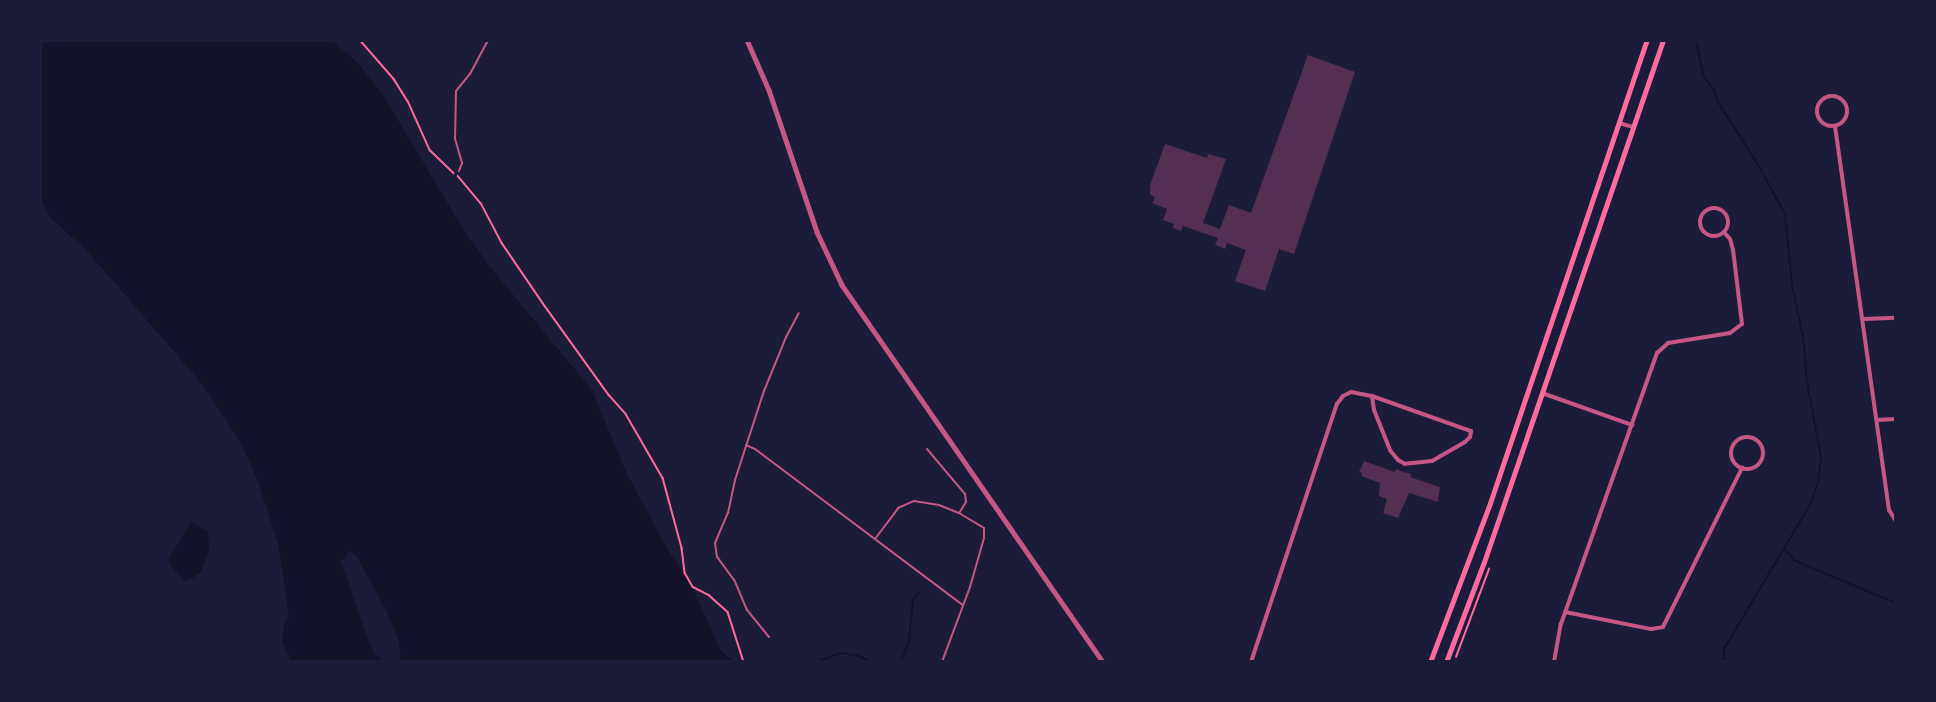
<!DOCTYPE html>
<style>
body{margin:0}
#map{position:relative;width:1936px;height:702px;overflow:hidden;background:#1b1b3a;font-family:Barlow,sans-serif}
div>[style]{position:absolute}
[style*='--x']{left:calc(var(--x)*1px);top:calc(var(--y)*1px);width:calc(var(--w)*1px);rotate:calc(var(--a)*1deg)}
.water>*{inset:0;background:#12122b}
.stream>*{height:2px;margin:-1px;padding:0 1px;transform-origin:1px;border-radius:1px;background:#12122b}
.building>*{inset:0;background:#542f53}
.path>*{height:1.5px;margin:-0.75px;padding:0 0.75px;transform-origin:0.75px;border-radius:0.75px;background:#ff6b9d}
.pedestrian>*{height:2px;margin:-1px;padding:0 1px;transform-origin:1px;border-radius:1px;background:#c65784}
.minor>*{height:4px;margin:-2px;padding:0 2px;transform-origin:2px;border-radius:2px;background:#c65784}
.minor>.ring{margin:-2px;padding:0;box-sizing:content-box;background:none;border:4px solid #c65784;border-radius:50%}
.tertiary>*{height:4.5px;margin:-2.25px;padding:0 2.25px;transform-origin:2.25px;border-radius:2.25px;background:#c65784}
.primary>*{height:5px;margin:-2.5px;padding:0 2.5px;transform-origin:2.5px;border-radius:2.5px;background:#ff6b9d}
span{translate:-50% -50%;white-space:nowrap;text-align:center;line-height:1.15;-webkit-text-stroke:4.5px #1b1b3a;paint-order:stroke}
.frame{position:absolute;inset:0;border:42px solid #1b1b3a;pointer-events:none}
</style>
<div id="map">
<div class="water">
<div style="clip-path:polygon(40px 41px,332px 41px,359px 64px,383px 95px,457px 219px,489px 266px,592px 390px,626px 472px,669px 552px,691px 584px,721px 651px,733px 661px,401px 661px,399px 642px,388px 614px,357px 557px,350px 551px,341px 561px,371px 648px,382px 661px,291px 661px,282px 642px,284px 625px,289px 616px,278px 543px,258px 482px,242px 445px,203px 385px,87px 251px,52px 219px,41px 202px)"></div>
<div style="clip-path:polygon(192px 521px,208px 532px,209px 551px,200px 573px,186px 582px,167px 561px)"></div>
</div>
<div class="stream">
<div style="--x:1696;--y:40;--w:38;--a:78"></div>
<div style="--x:1704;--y:77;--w:16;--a:52"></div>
<div style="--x:1714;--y:90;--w:13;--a:72"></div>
<div style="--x:1718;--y:102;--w:72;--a:57.4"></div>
<div style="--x:1757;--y:163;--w:58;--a:61.2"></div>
<div style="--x:1785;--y:214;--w:70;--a:84.3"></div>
<div style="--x:1792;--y:284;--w:60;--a:78.5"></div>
<div style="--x:1804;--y:343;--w:39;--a:86"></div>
<div style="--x:1807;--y:382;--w:76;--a:79.4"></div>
<div style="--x:1821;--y:457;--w:26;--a:97"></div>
<div style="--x:1818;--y:483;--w:21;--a:109"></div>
<div style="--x:1811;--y:503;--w:170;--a:120.8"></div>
<div style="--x:1724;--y:649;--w:10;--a:90"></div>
<div style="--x:1724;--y:659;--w:9;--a:21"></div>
<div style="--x:1784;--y:548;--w:16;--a:50"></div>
<div style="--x:1794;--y:560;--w:14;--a:25"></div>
<div style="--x:1807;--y:566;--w:96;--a:22.6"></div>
<div style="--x:819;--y:661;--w:23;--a:-20"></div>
<div style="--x:841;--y:653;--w:18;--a:9"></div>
<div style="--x:859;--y:656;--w:13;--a:27"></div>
<div style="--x:901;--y:662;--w:22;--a:-69"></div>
<div style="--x:909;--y:641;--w:41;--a:-84.4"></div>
<div style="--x:913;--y:600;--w:11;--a:-52"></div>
</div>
<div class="building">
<div style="clip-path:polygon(1308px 55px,1355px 72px,1294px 254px,1279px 249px,1265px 291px,1235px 281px,1246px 250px,1227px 243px,1225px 249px,1215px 245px,1218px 238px,1183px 226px,1181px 231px,1173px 228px,1174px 224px,1163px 220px,1167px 209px,1152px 203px,1155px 198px,1150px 194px,1150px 185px,1165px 144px,1207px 158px,1208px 154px,1226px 159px,1203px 223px,1220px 229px,1229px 205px,1251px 213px)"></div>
<div style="clip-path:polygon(1364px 461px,1395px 472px,1396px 469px,1404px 472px,1411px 474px,1410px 477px,1440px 487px,1438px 502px,1409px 493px,1398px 518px,1383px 513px,1387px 499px,1379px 496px,1380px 483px,1361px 476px,1362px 473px,1359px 472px)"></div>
</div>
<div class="path">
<div style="--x:360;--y:40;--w:52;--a:48.9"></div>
<div style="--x:394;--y:79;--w:26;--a:58"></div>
<div style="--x:408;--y:101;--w:54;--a:65.8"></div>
<div style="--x:430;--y:150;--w:33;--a:44"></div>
<div style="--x:458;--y:176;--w:35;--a:50"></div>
<div style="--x:481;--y:203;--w:45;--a:62.3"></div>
<div style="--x:502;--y:243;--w:76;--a:55.7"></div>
<div style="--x:545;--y:306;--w:110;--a:54.3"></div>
<div style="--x:609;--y:395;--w:25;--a:48"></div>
<div style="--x:626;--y:414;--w:74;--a:60"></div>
<div style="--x:663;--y:478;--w:73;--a:74.8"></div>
<div style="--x:682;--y:548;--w:25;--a:83"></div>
<div style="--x:685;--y:573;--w:16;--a:60"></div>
<div style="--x:693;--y:587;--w:18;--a:27"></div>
<div style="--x:709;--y:595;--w:25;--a:42"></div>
<div style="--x:728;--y:612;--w:52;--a:72.3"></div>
<div style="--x:1456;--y:657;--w:94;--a:-69.4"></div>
</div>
<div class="pedestrian">
<div style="--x:459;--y:171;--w:9;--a:-69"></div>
<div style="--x:462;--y:163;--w:25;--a:-106"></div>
<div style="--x:455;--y:139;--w:48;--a:-88.8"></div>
<div style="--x:456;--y:91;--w:22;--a:-51"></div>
<div style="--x:470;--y:74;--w:38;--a:-62"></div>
<div style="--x:746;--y:445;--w:10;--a:24"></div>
<div style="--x:755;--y:449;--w:260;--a:36.9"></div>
<div style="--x:927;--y:449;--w:59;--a:49.8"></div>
<div style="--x:965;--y:494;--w:8;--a:83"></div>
<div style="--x:966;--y:502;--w:13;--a:122"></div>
<div style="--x:875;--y:539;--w:39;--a:-53"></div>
<div style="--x:898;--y:508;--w:17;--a:-24"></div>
<div style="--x:914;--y:501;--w:25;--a:9"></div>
<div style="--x:939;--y:505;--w:22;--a:22"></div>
<div style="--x:959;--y:513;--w:29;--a:31"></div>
<div style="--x:984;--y:528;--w:10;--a:90"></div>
<div style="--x:984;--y:538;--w:51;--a:105.9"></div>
<div style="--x:970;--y:587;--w:80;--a:110.5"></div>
<div style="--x:769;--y:637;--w:35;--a:-129"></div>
<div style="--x:747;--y:610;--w:33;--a:-113"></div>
<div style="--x:734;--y:580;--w:29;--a:-126"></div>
<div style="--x:717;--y:557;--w:14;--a:-98"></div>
<div style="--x:715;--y:543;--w:33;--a:-67"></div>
<div style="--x:728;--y:513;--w:34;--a:-78"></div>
<div style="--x:735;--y:480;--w:94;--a:-72"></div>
<div style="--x:764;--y:391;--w:58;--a:-67.8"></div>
<div style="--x:786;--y:337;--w:27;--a:-62"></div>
</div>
<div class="minor">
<div class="ring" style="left:1817px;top:96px;width:26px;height:26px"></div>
<div style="--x:1619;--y:123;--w:15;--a:16"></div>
<div style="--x:1835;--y:126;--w:388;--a:82"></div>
<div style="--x:1889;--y:510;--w:13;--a:58"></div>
<div class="ring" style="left:1700px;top:208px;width:24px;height:24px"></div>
<div style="--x:1863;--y:319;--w:33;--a:-2"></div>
<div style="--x:1542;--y:393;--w:96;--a:19.6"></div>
<div style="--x:1372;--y:396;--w:105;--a:19.5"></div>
<div style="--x:1471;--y:431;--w:6;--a:99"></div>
<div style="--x:1470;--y:437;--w:7;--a:135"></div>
<div style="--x:1465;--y:442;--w:38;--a:150"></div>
<div style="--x:1432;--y:461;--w:27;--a:174"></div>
<div style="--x:1405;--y:464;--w:8;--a:-150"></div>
<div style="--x:1398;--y:460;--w:13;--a:-129"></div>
<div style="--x:1390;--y:450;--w:43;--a:-111.8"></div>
<div style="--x:1374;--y:410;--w:14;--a:-98"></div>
<div style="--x:1877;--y:420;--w:19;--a:-3"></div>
<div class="ring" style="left:1731px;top:437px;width:28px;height:28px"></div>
<div style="--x:1565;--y:612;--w:88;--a:11.2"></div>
<div style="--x:1651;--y:629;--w:12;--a:-9"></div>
<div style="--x:1663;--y:627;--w:178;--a:-63.6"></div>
<div style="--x:1251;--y:662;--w:272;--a:-71.6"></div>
<div style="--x:1337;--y:404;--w:10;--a:-53"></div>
<div style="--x:1343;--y:396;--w:9;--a:-27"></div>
<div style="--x:1351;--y:392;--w:21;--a:11"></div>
<div style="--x:1554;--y:662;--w:39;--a:-80"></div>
<div style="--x:1561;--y:624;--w:288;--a:-70.5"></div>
<div style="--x:1657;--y:353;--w:15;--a:-42"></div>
<div style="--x:1668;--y:343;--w:63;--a:-9.2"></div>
<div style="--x:1730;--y:333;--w:15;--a:-37"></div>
<div style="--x:1742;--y:324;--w:75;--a:-96.9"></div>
<div style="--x:1733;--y:250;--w:11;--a:-105"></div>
<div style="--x:1730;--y:239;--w:9;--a:-131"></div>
</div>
<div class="tertiary">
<div style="--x:747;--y:40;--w:55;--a:66.3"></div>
<div style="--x:769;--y:90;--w:150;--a:71.3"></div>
<div style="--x:817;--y:232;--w:59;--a:64.7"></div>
<div style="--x:842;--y:285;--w:459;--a:55.3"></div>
</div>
<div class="primary">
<div style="--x:1430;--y:662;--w:170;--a:-69.3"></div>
<div style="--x:1490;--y:503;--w:489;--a:-71.3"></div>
<div style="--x:1446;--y:662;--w:107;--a:-69.2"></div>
<div style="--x:1484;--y:562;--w:552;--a:-71.07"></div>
</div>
<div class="frame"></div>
</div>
